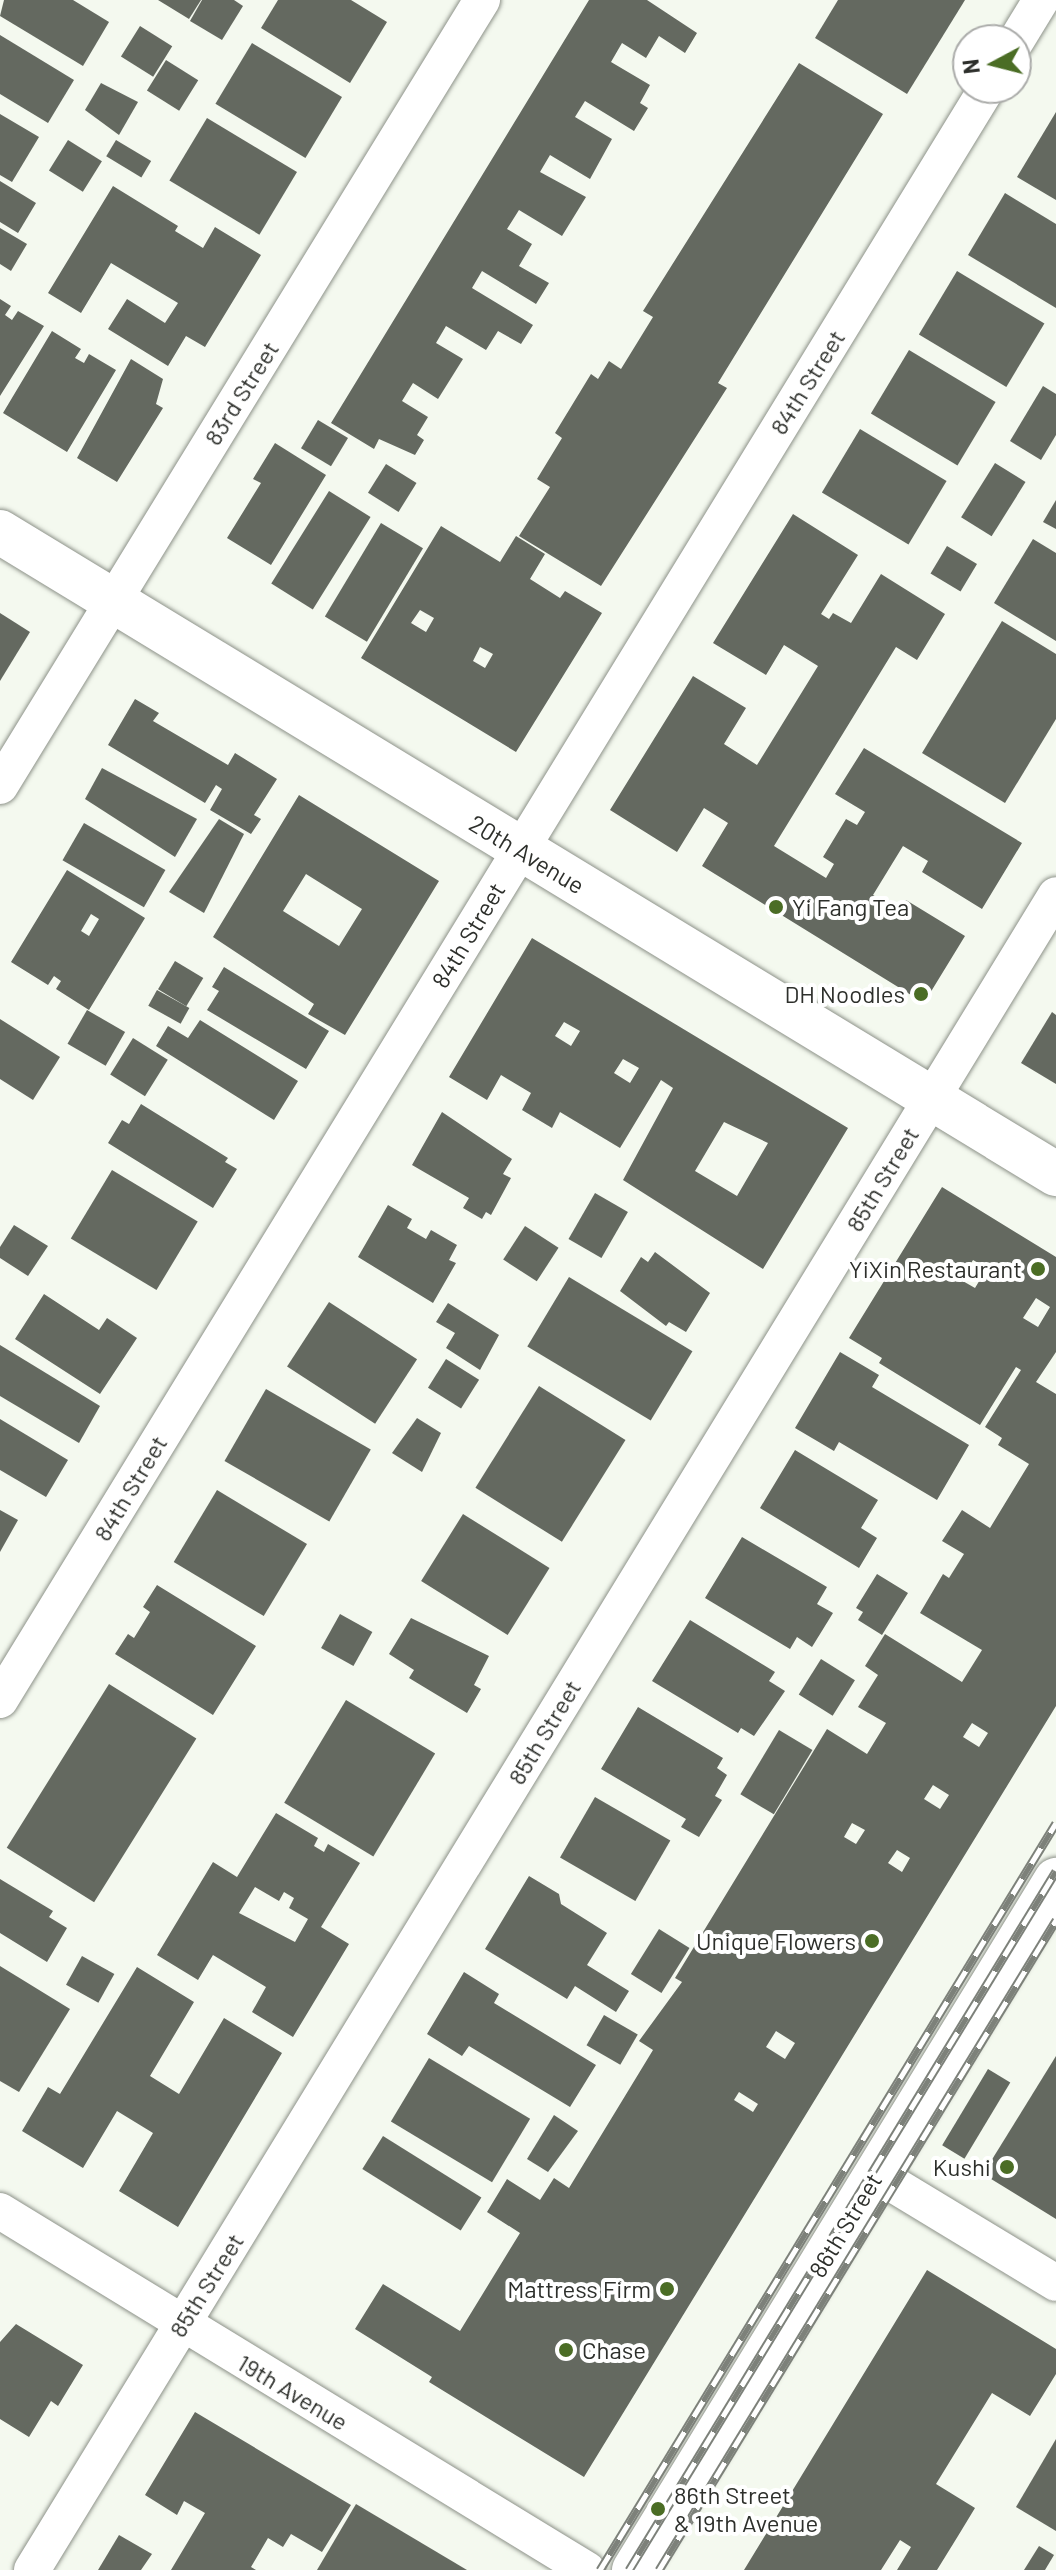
<!DOCTYPE html>
<style>
body{margin:0}
#map{position:relative;width:1056px;height:2570px;overflow:hidden;background:#f4f9ef;font-family:Barlow,sans-serif}
div>[style]{position:absolute}
[style*='--x']{left:calc(var(--x)*1px);top:calc(var(--y)*1px);width:calc(var(--w)*1px);rotate:calc(var(--a)*1deg)}
.building>*{inset:0;background:#646960;transform-origin:0 0}
.roads{filter:drop-shadow(0 0 2px #8d9289) drop-shadow(0 0 2px #8d9289)}
.street>*{height:36px;margin:-18px;padding:0 18px;transform-origin:18px;border-radius:18px;background:#fff}
.secondary>*{height:44px;margin:-22px;padding:0 22px;transform-origin:22px;border-radius:22px;background:#fff}
.rail>*{height:9px;margin-top:-4.5px;transform-origin:0;background:repeating-linear-gradient(90deg,#fff 0 18px,#7d817a 0 36px);box-sizing:border-box;border-block:2px solid #7d817a}
.dots>*{width:22px;height:22px;translate:-50% -50%;box-sizing:border-box;border:4px solid #fff;border-radius:50%}
span{translate:-50% -50%;white-space:nowrap;text-align:center;line-height:1.15;-webkit-text-stroke:8px #fff;paint-order:stroke}
.street-label{font-size:24px;color:#2d2f2b}
.poi-label{font-size:24px;color:#2d2f2b}
.left{translate:0 -50%;text-align:left}
.right{translate:-100% -50%;text-align:right}
.north{position:absolute;left:952px;top:24px;width:80px;height:80px;box-sizing:border-box;background:#fff;border:2px solid #abacaa;border-radius:50%;rotate:263deg;font-size:22px;font-weight:700;line-height:32px;text-align:center;color:#2d2f2b}
.north::after{content:'';display:block;margin:auto;width:28px;height:36px;background:#4b6d25;clip-path:polygon(50% 0,100% 100%,50% 72%,0 100%)}
</style>
<div id="map">
<div class="building">
<div style="clip-path:polygon(4px 0,73px 0,109px 22px,83px 66px,0 16px)"></div>
<div style="clip-path:polygon(158px 0,201px 0,189px 19px)"></div>
<div style="clip-path:polygon(202px 0,234px 0,243px 6px,222px 40px,190px 21px)"></div>
<div style="clip-path:polygon(278px 0,351px 0,387px 22px,350px 83px,261px 28px)"></div>
<div style="clip-path:polygon(589px 0,647px 0,697px 33px,685px 53px,659px 36px,646px 58px,622px 43px,611px 62px,650px 85px,640px 103px,648px 108px,634px 131px,585px 101px,575px 117px,612px 139px,590px 179px,550px 155px,540px 172px,586px 197px,562px 236px,519px 210px,507px 229px,532px 244px,519px 266px,549px 283px,536px 304px,482px 271px,472px 288px,533px 325px,521px 344px,498px 331px,486px 350px,446px 326px,436px 343px,463px 359px,438px 399px,413px 383px,402px 401px,428px 417px,417px 435px,424px 440px,415px 455px,379px 439px,374px 449px,331px 423px)"></div>
<div style="clip-path:polygon(838px 0,965px 0,907px 94px,815px 38px)"></div>
<div style="left:140px;top:26px;width:38px;height:36px;rotate:32deg"></div>
<div style="clip-path:polygon(0 35px,74px 80px,48px 123px,0 94px)"></div>
<div style="left:252px;top:43px;width:105px;height:71px;rotate:31deg"></div>
<div style="left:166px;top:60px;width:38px;height:36px;rotate:32deg"></div>
<div style="clip-path:polygon(799px 63px,883px 114px,718px 383px,727px 388px,601px 586px,519px 536px,550px 487px,537px 479px,562px 438px,555px 433px,591px 374px,598px 379px,609px 361px,621px 369px,653px 317px,643px 311px)"></div>
<div style="clip-path:polygon(101px 83px,138px 102px,119px 135px,85px 110px)"></div>
<div style="clip-path:polygon(1056px 112px,1056px 200px,1017px 177px)"></div>
<div style="clip-path:polygon(0 114px,39px 137px,12px 182px,0 175px)"></div>
<div style="left:207px;top:118px;width:105px;height:73px;rotate:31deg"></div>
<div style="left:68px;top:140px;width:40px;height:36px;rotate:32deg"></div>
<div style="left:116px;top:140px;width:41px;height:19px;rotate:31deg"></div>
<div style="clip-path:polygon(0 181px,36px 203px,18px 233px,0 222px)"></div>
<div style="clip-path:polygon(113px 186px,178px 226px,175px 231px,203px 248px,215px 227px,261px 255px,205px 347px,186px 336px,168px 366px,108px 329px,127px 299px,165px 323px,178px 303px,111px 263px,81px 313px,48px 293px)"></div>
<div style="clip-path:polygon(1005px 193px,1056px 224px,1056px 308px,968px 255px)"></div>
<div style="clip-path:polygon(0 228px,27px 244px,11px 271px,0 264px)"></div>
<div style="left:957px;top:271px;width:102px;height:74px;rotate:31deg"></div>
<div style="clip-path:polygon(0 299px,11px 306px,5px 315px,12px 320px,18px 311px,44px 326px,0 396px)"></div>
<div style="clip-path:polygon(52px 331px,81px 349px,75px 358px,84px 363px,89px 354px,116px 370px,67px 452px,3px 413px)"></div>
<div style="left:909px;top:350px;width:101px;height:74px;rotate:31deg"></div>
<div style="clip-path:polygon(131px 359px,163px 379px,156px 404px,163px 408px,117px 482px,77px 458px)"></div>
<div style="clip-path:polygon(1043px 386px,1056px 394px,1056px 435px,1041px 460px,1010px 441px)"></div>
<div style="left:318px;top:420px;width:35px;height:33px;rotate:31deg"></div>
<div style="left:860px;top:429px;width:101px;height:74px;rotate:31deg"></div>
<div style="clip-path:polygon(275px 443px,326px 475px,271px 565px,227px 538px,261px 483px,253px 479px)"></div>
<div style="left:995px;top:463px;width:36px;height:64px;rotate:32deg"></div>
<div style="left:386px;top:464px;width:36px;height:34px;rotate:32deg"></div>
<div style="left:329px;top:491px;width:49px;height:109px;rotate:32deg"></div>
<div style="clip-path:polygon(1056px 500px,1056px 529px,1043px 522px)"></div>
<div style="clip-path:polygon(793px 514px,858px 555px,821px 614px,829px 619px,833px 613px,851px 623px,881px 574px,945px 614px,917px 660px,896px 647px,774px 846px,826px 878px,834px 864px,823px 857px,846px 819px,857px 825px,865px 812px,835px 794px,864px 748px,1022px 843px,982px 909px,922px 872px,928px 861px,903px 846px,873px 895px,899px 911px,906px 900px,965px 936px,924px 1003px,702px 866px,728px 823px,704px 808px,677px 852px,610px 810px,693px 676px,746px 708px,724px 744px,757px 765px,818px 666px,784px 645px,766px 675px,713px 643px)"></div>
<div style="left:381px;top:523px;width:49px;height:109px;rotate:31deg"></div>
<div style="clip-path:polygon(evenodd,441px 526px,500px 562px,516px 536px,545px 554px,530px 579px,560px 598px,565px 591px,602px 613px,516px 752px,361px 658px,441px 526px,420px 610px,434px 618px,426px 632px,411px 623px,420px 610px,441px 526px,480px 647px,493px 654px,485px 668px,473px 661px,480px 647px)"></div>
<div style="clip-path:polygon(1033px 539px,1056px 553px,1056px 641px,994px 603px)"></div>
<div style="left:947px;top:546px;width:35px;height:32px;rotate:31deg"></div>
<div style="clip-path:polygon(0 613px,30px 632px,0 681px)"></div>
<div style="clip-path:polygon(1002px 621px,1056px 654px,1056px 719px,1005px 803px,922px 753px)"></div>
<div style="clip-path:polygon(135px 699px,159px 713px,153px 721px,228px 765px,235px 753px,277px 779px,254px 815px,261px 819px,251px 834px,210px 810px,222px 789px,216px 785px,205px 803px,108px 745px)"></div>
<div style="clip-path:polygon(102px 768px,197px 819px,175px 857px,85px 799px)"></div>
<div style="clip-path:polygon(evenodd,299px 795px,439px 881px,345px 1035px,308px 1014px,314px 1004px,213px 937px,299px 795px,306px 874px,362px 909px,339px 946px,283px 911px,306px 874px)"></div>
<div style="clip-path:polygon(219px 819px,244px 834px,204px 913px,169px 892px)"></div>
<div style="left:84px;top:823px;width:94px;height:43px;rotate:30deg"></div>
<div style="clip-path:polygon(evenodd,67px 870px,145px 918px,89px 1010px,56px 989px,61px 981px,54px 976px,48px 985px,11px 962px,67px 870px,91px 914px,99px 919px,89px 936px,81px 931px,91px 914px)"></div>
<div style="clip-path:polygon(evenodd,532px 938px,848px 1128px,763px 1269px,623px 1180px,673px 1088px,661px 1080px,620px 1148px,560px 1112px,552px 1128px,522px 1110px,531px 1093px,501px 1075px,487px 1100px,449px 1077px,532px 938px,564px 1022px,580px 1031px,571px 1046px,555px 1036px,564px 1022px,532px 938px,623px 1059px,639px 1068px,630px 1083px,614px 1073px,623px 1059px,532px 938px,724px 1122px,768px 1143px,737px 1196px,695px 1171px,724px 1122px)"></div>
<div style="left:175px;top:961px;width:33px;height:33px;rotate:31deg"></div>
<div style="clip-path:polygon(224px 967px,329px 1031px,306px 1069px,207px 1010px,219px 991px,212px 987px)"></div>
<div style="left:157px;top:990px;width:37px;height:18px;rotate:29deg"></div>
<div style="left:87px;top:1010px;width:44px;height:39px;rotate:30deg"></div>
<div style="clip-path:polygon(1052px 1012px,1056px 1015px,1056px 1084px,1021px 1063px)"></div>
<div style="clip-path:polygon(0 1019px,60px 1057px,33px 1100px,0 1079px)"></div>
<div style="clip-path:polygon(200px 1020px,298px 1081px,274px 1120px,156px 1046px,168px 1026px,188px 1038px)"></div>
<div style="left:133px;top:1038px;width:41px;height:43px;rotate:32deg"></div>
<div style="clip-path:polygon(141px 1104px,228px 1158px,225px 1162px,237px 1169px,213px 1208px,108px 1143px,122px 1120px,129px 1124px)"></div>
<div style="clip-path:polygon(442px 1112px,512px 1159px,503px 1174px,511px 1178px,491px 1215px,486px 1212px,482px 1219px,463px 1208px,469px 1198px,412px 1165px)"></div>
<div style="left:112px;top:1170px;width:100px;height:80px;rotate:31deg"></div>
<div style="clip-path:polygon(evenodd,942px 1187px,1056px 1257px,1056px 1352px,1036px 1382px,1056px 1394px,1056px 1706px,584px 2477px,429px 2382px,432px 2377px,355px 2329px,383px 2284px,460px 2331px,520px 2233px,487px 2212px,507px 2179px,540px 2200px,554px 2178px,569px 2188px,653px 2050px,639px 2041px,682px 1982px,675px 1978px,827px 1729px,867px 1754px,886px 1723px,858px 1707px,878px 1675px,865px 1666px,885px 1634px,962px 1682px,982px 1650px,920px 1613px,943px 1574px,949px 1578px,964px 1554px,942px 1541px,962px 1510px,990px 1528px,1029px 1464px,998px 1445px,1002px 1438px,985px 1427px,1021px 1370px,1016px 1367px,980px 1425px,879px 1363px,882px 1358px,849px 1338px,942px 1187px,973px 1260px,987px 1268px,975px 1288px,961px 1280px,973px 1260px,942px 1187px,1036px 1298px,1050px 1307px,1038px 1327px,1023px 1318px,1036px 1298px,942px 1187px,972px 1723px,988px 1733px,979px 1747px,963px 1737px,972px 1723px,942px 1187px,933px 1785px,949px 1795px,940px 1809px,924px 1799px,933px 1785px,942px 1187px,852px 1823px,865px 1830px,856px 1844px,844px 1837px,852px 1823px,942px 1187px,897px 1850px,910px 1858px,902px 1872px,888px 1863px,897px 1850px,942px 1187px,776px 2031px,795px 2043px,785px 2059px,766px 2047px,776px 2031px,942px 1187px,739px 2092px,758px 2104px,753px 2112px,734px 2100px,739px 2092px)"></div>
<div style="left:595px;top:1193px;width:38px;height:53px;rotate:30deg"></div>
<div style="clip-path:polygon(388px 1205px,412px 1219px,407px 1228px,426px 1239px,431px 1230px,457px 1245px,449px 1260px,456px 1263px,433px 1303px,358px 1257px)"></div>
<div style="clip-path:polygon(14px 1225px,48px 1246px,28px 1276px,0 1258px,0 1247px)"></div>
<div style="left:525px;top:1226px;width:40px;height:40px;rotate:33deg"></div>
<div style="clip-path:polygon(655px 1252px,710px 1293px,686px 1332px,669px 1322px,666px 1326px,620px 1291px,641px 1257px,648px 1262px)"></div>
<div style="left:569px;top:1277px;width:144px;height:81px;rotate:31deg"></div>
<div style="clip-path:polygon(44px 1294px,99px 1330px,107px 1318px,137px 1338px,100px 1394px,15px 1339px)"></div>
<div style="left:329px;top:1302px;width:105px;height:77px;rotate:33deg"></div>
<div style="clip-path:polygon(448px 1303px,499px 1335px,480px 1370px,446px 1348px,455px 1333px,436px 1322px)"></div>
<div style="clip-path:polygon(0 1345px,100px 1406px,79px 1443px,0 1396px)"></div>
<div style="clip-path:polygon(840px 1352px,879px 1375px,872px 1387px,969px 1445px,937px 1500px,839px 1442px,834px 1451px,795px 1428px)"></div>
<div style="left:446px;top:1359px;width:39px;height:34px;rotate:32deg"></div>
<div style="left:539px;top:1386px;width:102px;height:120px;rotate:32deg"></div>
<div style="left:266px;top:1389px;width:121px;height:83px;rotate:30deg"></div>
<div style="clip-path:polygon(417px 1418px,441px 1433px,422px 1472px,392px 1453px)"></div>
<div style="clip-path:polygon(0 1419px,68px 1460px,46px 1497px,0 1470px)"></div>
<div style="clip-path:polygon(795px 1450px,878px 1500px,861px 1528px,877px 1538px,859px 1568px,760px 1508px)"></div>
<div style="left:217px;top:1490px;width:105px;height:84px;rotate:31deg"></div>
<div style="clip-path:polygon(0 1510px,18px 1520px,0 1552px)"></div>
<div style="left:463px;top:1514px;width:102px;height:79px;rotate:32deg"></div>
<div style="clip-path:polygon(742px 1537px,827px 1587px,817px 1604px,833px 1613px,812px 1647px,797px 1637px,790px 1649px,705px 1598px)"></div>
<div style="clip-path:polygon(877px 1574px,908px 1593px,882px 1635px,858px 1620px,863px 1612px,856px 1608px)"></div>
<div style="clip-path:polygon(157px 1585px,256px 1646px,213px 1715px,115px 1654px,128px 1634px,134px 1638px,150px 1612px,143px 1607px)"></div>
<div style="left:340px;top:1614px;width:37px;height:39px;rotate:29deg"></div>
<div style="clip-path:polygon(411px 1618px,489px 1656px,474px 1685px,481px 1689px,467px 1713px,409px 1678px,414px 1670px,389px 1654px)"></div>
<div style="clip-path:polygon(690px 1620px,775px 1672px,769px 1681px,785px 1691px,754px 1736px,741px 1728px,738px 1733px,652px 1681px)"></div>
<div style="left:821px;top:1659px;width:40px;height:42px;rotate:32deg"></div>
<div style="left:109px;top:1684px;width:103px;height:193px;rotate:32deg"></div>
<div style="left:346px;top:1700px;width:104px;height:120px;rotate:31deg"></div>
<div style="clip-path:polygon(638px 1707px,723px 1758px,717px 1768px,727px 1775px,715px 1796px,722px 1800px,699px 1837px,681px 1827px,686px 1819px,601px 1769px)"></div>
<div style="left:779px;top:1730px;width:39px;height:75px;rotate:31deg"></div>
<div style="left:595px;top:1797px;width:87px;height:70px;rotate:30deg"></div>
<div style="clip-path:polygon(evenodd,276px 1813px,318px 1838px,314px 1846px,324px 1852px,328px 1844px,360px 1863px,321px 1927px,349px 1944px,293px 2037px,252px 2012px,266px 1987px,213px 1955px,198px 1980px,157px 1955px,213px 1862px,237px 1877px,276px 1813px,255px 1887px,279px 1901px,284px 1892px,294px 1898px,289px 1908px,308px 1919px,295px 1942px,239px 1913px,255px 1887px)"></div>
<div style="clip-path:polygon(529px 1876px,559px 1894px,561px 1904px,607px 1933px,587px 1965px,629px 1991px,616px 2012px,575px 1986px,567px 1999px,485px 1949px)"></div>
<div style="clip-path:polygon(0 1879px,53px 1911px,49px 1917px,67px 1928px,47px 1962px,0 1933px)"></div>
<div style="left:659px;top:1929px;width:36px;height:53px;rotate:32deg"></div>
<div style="left:82px;top:1956px;width:37px;height:33px;rotate:29deg"></div>
<div style="clip-path:polygon(0 1966px,70px 2009px,19px 2092px,0 2081px)"></div>
<div style="clip-path:polygon(137px 1967px,194px 2002px,150px 2076px,179px 2094px,224px 2018px,282px 2053px,178px 2227px,119px 2191px,153px 2133px,117px 2111px,83px 2168px,22px 2131px,48px 2087px,60px 2094px)"></div>
<div style="clip-path:polygon(464px 1972px,499px 1994px,494px 2003px,596px 2065px,570px 2107px,469px 2046px,462px 2056px,427px 2034px)"></div>
<div style="left:604px;top:2015px;width:39px;height:35px;rotate:30deg"></div>
<div style="clip-path:polygon(1056px 2056px,1056px 2219px,983px 2174px)"></div>
<div style="left:429px;top:2058px;width:118px;height:74px;rotate:31deg"></div>
<div style="left:988px;top:2069px;width:26px;height:89px;rotate:31deg"></div>
<div style="clip-path:polygon(554px 2115px,578px 2131px,548px 2172px,527px 2159px)"></div>
<div style="left:383px;top:2136px;width:116px;height:39px;rotate:32deg"></div>
<div style="clip-path:polygon(927px 2270px,1056px 2349px,1056px 2374px,1030px 2416px,992px 2393px,936px 2484px,975px 2508px,958px 2536px,937px 2570px,897px 2570px,911px 2547px,900px 2540px,881px 2570px,744px 2570px)"></div>
<div style="clip-path:polygon(16px 2324px,83px 2365px,58px 2406px,51px 2401px,29px 2437px,0 2419px,0 2342px)"></div>
<div style="clip-path:polygon(195px 2412px,351px 2505px,322px 2552px,291px 2534px,283px 2547px,268px 2538px,251px 2567px,256px 2570px,171px 2570px,205px 2513px,184px 2501px,177px 2515px,145px 2495px)"></div>
<div style="clip-path:polygon(1056px 2439px,1056px 2531px,1016px 2507px)"></div>
<div style="clip-path:polygon(356px 2504px,467px 2570px,317px 2570px)"></div>
<div style="clip-path:polygon(119px 2535px,152px 2554px,141px 2570px,98px 2570px)"></div>
<div style="clip-path:polygon(1039px 2546px,1054px 2555px,1045px 2570px,1024px 2570px)"></div>
</div>
<div class="roads">
<div class="street">
<div style="--x:1016;--y:41;--w:48;--a:-58.6"></div>
<div style="--x:0;--y:786;--w:922;--a:-58.48"></div>
<div style="--x:0;--y:1700;--w:1890;--a:-58.52"></div>
<div style="--x:876;--y:2174;--w:210;--a:31.2"></div>
<div style="--x:0;--y:2211;--w:688;--a:31.45"></div>
<div style="--x:32;--y:2570;--w:1963;--a:-58.56"></div>
</div>
<div class="secondary">
<div style="--x:0;--y:532;--w:1236;--a:31.3"></div>
<div style="--x:634;--y:2570;--w:809;--a:-58.55"></div>
</div>
</div>
<div class="rail">
<div style="--x:600;--y:2570;--w:875;--a:-58.6"></div>
<div style="--x:629;--y:2570;--w:819;--a:-58.58"></div>
<div style="--x:659;--y:2570;--w:762;--a:-58.58"></div>
</div>
<div class="dots">
<div style="left:776px;top:907px;background:#4b6d25"></div>
<div style="left:921px;top:994px;background:#4b6d25"></div>
<div style="left:1038px;top:1269px;background:#4b6d25"></div>
<div style="left:872px;top:1941px;background:#4b6d25"></div>
<div style="left:1007px;top:2167px;background:#4b6d25"></div>
<div style="left:667px;top:2289px;background:#4b6d25"></div>
<div style="left:566px;top:2350px;background:#4b6d25"></div>
<div style="left:658px;top:2509px;background:#4b6d25"></div>
</div>
<div class="street-label">
<span style="left:807px;top:382px;rotate:-58deg">84th Street</span>
<span style="left:241px;top:393px;rotate:-58deg">83rd Street</span>
<span style="left:527px;top:854px;rotate:31deg">20th Avenue</span>
<span style="left:468px;top:935px;rotate:-59deg">84th Street</span>
<span style="left:882px;top:1179px;rotate:-59deg">85th Street</span>
<span style="left:130px;top:1488px;rotate:-59deg">84th Street</span>
<span style="left:544px;top:1732px;rotate:-59deg">85th Street</span>
<span style="left:845px;top:2225px;rotate:-59deg">86th Street</span>
<span style="left:206px;top:2285px;rotate:-58deg">85th Street</span>
<span style="left:293px;top:2392px;rotate:31deg">19th Avenue</span>
</div>
<div class="poi-label">
<span class="left" style="left:792px;top:907px">Yi Fang Tea</span>
<span class="right" style="left:905px;top:994px">DH Noodles</span>
<span class="right" style="left:1022px;top:1269px">YiXin Restaurant</span>
<span class="right" style="left:856px;top:1941px">Unique Flowers</span>
<span class="right" style="left:991px;top:2167px">Kushi</span>
<span class="right" style="left:651px;top:2289px">Mattress Firm</span>
<span class="left" style="left:582px;top:2350px">Chase</span>
<span class="left" style="left:674px;top:2509px">86th Street<br>&amp; 19th Avenue</span>
</div>
<div class="north">N</div>
</div>
